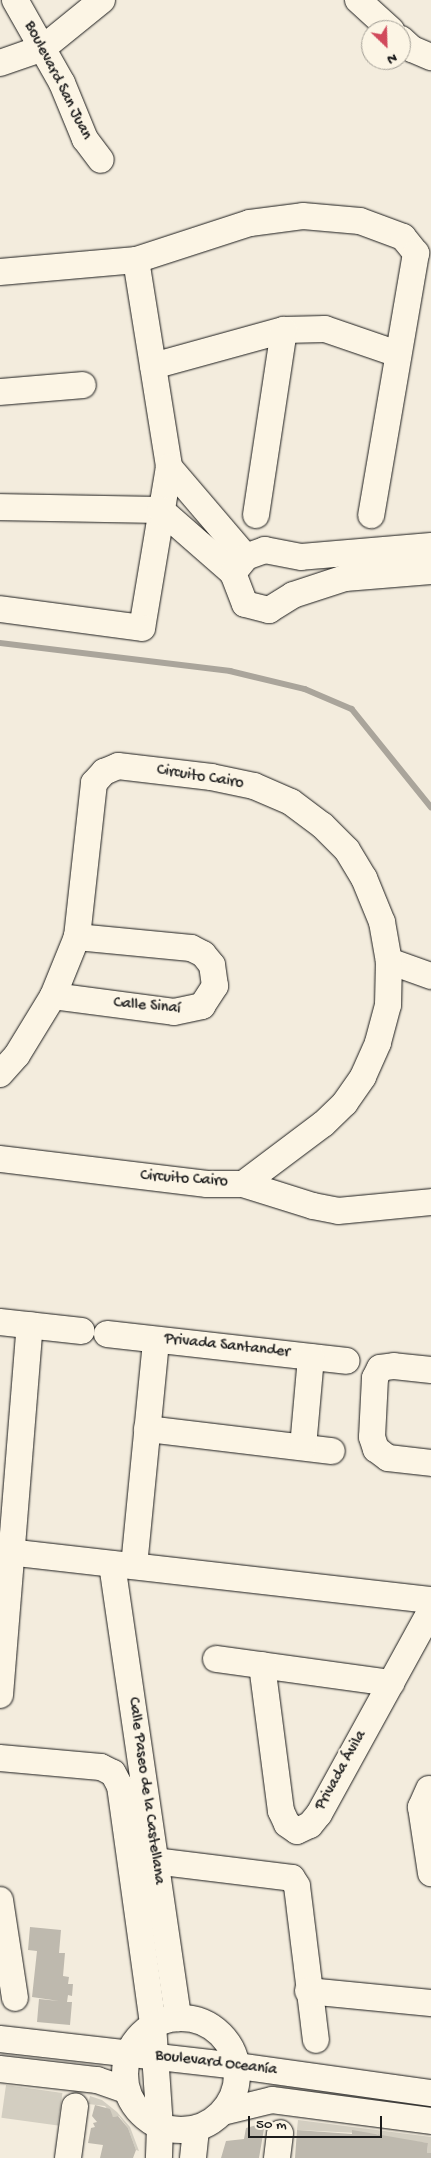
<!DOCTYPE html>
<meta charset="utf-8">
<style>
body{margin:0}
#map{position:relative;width:431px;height:2158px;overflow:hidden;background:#f3ecdd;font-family:"Gochi Hand",sans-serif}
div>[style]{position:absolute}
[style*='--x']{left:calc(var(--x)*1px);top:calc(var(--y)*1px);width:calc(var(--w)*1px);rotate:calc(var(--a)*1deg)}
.green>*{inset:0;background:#d3cec1;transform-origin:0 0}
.stream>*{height:5.5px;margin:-2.75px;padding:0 2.75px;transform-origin:2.75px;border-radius:2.75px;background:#aaa59b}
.building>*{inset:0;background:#beb9ae}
.roads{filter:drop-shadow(0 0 1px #1c1c1c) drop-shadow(0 0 1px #1c1c1c)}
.minor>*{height:26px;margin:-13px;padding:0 13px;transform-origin:13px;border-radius:13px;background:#fcf5e5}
.minor>.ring{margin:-13px;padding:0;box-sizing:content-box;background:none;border:26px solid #fcf5e5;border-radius:50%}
span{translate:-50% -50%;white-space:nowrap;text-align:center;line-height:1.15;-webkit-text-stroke:4px #fcf5e5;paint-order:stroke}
.street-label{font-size:16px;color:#1c1c1c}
.north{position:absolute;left:361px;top:20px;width:50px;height:50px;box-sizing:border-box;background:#fcf5e5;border:1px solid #a29e95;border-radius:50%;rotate:156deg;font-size:14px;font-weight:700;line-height:20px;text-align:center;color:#1c1c1c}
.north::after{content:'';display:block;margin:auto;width:18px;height:22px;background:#d1495b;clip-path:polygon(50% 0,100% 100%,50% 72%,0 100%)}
.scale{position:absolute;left:248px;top:2116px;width:134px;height:22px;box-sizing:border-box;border:2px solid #1c1c1c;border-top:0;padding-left:6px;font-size:15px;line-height:18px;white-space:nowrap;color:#1c1c1c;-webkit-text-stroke:4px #fcf5e5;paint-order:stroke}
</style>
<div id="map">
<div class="green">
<div style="left:6px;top:2085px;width:57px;height:33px;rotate:8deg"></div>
<div style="clip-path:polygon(90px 2096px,102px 2100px,117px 2112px,130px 2127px,139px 2151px,136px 2150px,128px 2128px,119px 2116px,113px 2117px,105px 2106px,88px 2104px)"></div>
<div style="clip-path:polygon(298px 2120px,431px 2137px,431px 2153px,427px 2153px,428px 2143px,378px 2137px,378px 2134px,297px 2130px)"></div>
</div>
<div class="stream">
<div style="--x:0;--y:643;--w:232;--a:6.9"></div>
<div style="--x:230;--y:671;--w:77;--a:13.5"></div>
<div style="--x:305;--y:689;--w:51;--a:23.1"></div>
<div style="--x:352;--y:709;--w:126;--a:51.1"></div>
</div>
<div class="building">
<div style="clip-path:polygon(30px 1927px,61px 1930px,59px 1953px,65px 1953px,63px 1976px,69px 1977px,68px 1984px,73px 1984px,72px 1996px,68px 1995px,67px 2002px,72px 2002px,70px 2025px,37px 2022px,39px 1999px,59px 2001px,32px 1997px,37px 1951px,28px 1950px)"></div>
<div style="clip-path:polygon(95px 2105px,110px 2109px,113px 2117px,118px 2116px,128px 2128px,136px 2150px,133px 2158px,100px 2158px,103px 2145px,88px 2143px,91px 2128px,95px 2127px,93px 2123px,97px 2122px,92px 2116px)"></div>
<div style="clip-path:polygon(265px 2123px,259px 2158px,221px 2158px,226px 2141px,244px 2139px,246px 2128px)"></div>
<div style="clip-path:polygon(297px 2130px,352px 2134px,352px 2130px,428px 2143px,427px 2153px,431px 2153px,431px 2158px,295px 2158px)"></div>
</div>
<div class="roads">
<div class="minor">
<div style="--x:15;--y:0;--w:95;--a:60.5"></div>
<div style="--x:62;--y:83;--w:61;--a:67.7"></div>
<div style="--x:85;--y:139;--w:26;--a:53"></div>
<div style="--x:358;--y:0;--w:45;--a:42.3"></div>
<div style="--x:401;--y:39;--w:15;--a:42"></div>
<div style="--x:412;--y:49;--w:21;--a:23"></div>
<div style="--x:0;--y:63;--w:46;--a:-19.2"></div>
<div style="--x:43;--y:48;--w:76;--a:-39.1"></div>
<div style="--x:136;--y:260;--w:120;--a:-18"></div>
<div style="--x:250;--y:223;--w:53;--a:-7.5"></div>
<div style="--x:303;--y:216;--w:57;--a:5"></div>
<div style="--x:360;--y:221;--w:46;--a:20.4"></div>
<div style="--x:403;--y:237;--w:21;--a:51"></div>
<div style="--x:416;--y:253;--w:266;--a:99.7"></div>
<div style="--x:0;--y:272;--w:137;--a:-5"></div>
<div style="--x:136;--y:260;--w:210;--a:80.9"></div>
<div style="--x:169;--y:467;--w:163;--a:99.5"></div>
<div style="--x:142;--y:628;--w:143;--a:-172.4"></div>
<div style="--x:153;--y:366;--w:136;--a:-15.4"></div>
<div style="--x:284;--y:330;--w:41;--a:-1.4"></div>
<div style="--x:325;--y:329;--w:77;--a:18.9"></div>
<div style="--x:0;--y:392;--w:83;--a:-4.8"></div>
<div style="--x:169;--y:467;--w:118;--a:49.5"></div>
<div style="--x:0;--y:507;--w:161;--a:1.1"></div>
<div style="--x:161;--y:510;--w:96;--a:41.2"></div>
<div style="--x:256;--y:515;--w:187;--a:-81.4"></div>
<div style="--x:431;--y:546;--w:130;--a:175.2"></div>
<div style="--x:301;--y:557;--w:37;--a:-169"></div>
<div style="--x:265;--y:550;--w:20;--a:160"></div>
<div style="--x:246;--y:557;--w:21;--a:129"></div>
<div style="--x:233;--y:573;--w:33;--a:69"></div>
<div style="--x:245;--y:604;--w:25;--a:14"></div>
<div style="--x:269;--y:610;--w:28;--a:-32"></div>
<div style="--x:293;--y:595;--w:55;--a:-18.1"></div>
<div style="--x:345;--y:578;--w:86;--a:-4.7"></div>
<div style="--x:389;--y:961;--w:45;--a:19.7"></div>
<div style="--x:53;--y:996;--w:122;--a:7.5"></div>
<div style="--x:174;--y:1012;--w:29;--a:-12"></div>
<div style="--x:202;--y:1006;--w:24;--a:-57"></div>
<div style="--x:215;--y:986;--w:21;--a:-98"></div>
<div style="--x:212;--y:965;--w:14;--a:-129"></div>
<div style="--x:203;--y:954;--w:13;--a:-153"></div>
<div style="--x:191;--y:948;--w:115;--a:-174.5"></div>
<div style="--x:0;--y:1074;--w:25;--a:-48"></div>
<div style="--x:17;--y:1055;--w:69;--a:-58.6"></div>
<div style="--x:53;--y:996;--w:64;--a:-67.9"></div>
<div style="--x:77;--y:937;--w:155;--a:-83.7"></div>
<div style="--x:94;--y:783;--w:15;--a:-48"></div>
<div style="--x:104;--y:772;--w:15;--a:-23"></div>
<div style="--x:118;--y:766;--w:94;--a:6.7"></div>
<div style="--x:211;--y:777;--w:44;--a:11.8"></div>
<div style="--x:254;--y:786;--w:40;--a:23.4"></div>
<div style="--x:291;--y:802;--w:39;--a:37"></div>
<div style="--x:322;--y:825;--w:35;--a:45"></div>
<div style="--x:347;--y:850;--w:33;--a:59"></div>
<div style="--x:364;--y:878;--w:48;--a:67.8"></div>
<div style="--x:382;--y:922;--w:40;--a:80"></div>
<div style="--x:389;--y:961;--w:44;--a:91.3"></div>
<div style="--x:388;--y:1005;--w:39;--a:105"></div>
<div style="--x:378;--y:1043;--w:37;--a:114"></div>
<div style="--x:363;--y:1077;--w:32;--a:125"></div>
<div style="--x:345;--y:1103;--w:30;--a:136"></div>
<div style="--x:323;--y:1124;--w:100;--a:143.1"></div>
<div style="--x:243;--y:1184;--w:36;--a:180"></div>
<div style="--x:207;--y:1184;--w:209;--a:-173.1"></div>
<div style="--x:243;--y:1184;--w:73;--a:17.4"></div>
<div style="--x:313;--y:1206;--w:25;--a:11"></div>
<div style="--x:338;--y:1211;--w:93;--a:-5.5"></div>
<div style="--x:0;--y:1322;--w:82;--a:6.3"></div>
<div style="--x:107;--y:1334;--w:241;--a:6.4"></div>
<div style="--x:431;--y:1370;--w:37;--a:-174"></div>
<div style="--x:394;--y:1366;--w:14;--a:172"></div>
<div style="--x:380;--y:1368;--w:11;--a:117"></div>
<div style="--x:375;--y:1378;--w:59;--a:92.9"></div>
<div style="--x:372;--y:1437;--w:13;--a:72"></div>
<div style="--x:376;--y:1449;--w:15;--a:37"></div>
<div style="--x:388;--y:1458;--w:43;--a:6.6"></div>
<div style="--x:147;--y:1429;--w:186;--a:6.8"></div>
<div style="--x:303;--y:1447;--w:90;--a:-84.9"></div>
<div style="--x:0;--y:1551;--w:434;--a:6.5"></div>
<div style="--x:112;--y:1564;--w:459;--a:81.7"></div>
<div style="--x:134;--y:1566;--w:227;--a:-84.4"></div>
<div style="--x:216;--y:1659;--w:177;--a:7.8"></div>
<div style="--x:262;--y:1665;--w:147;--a:82.6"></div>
<div style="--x:281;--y:1811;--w:14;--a:65"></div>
<div style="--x:287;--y:1824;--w:12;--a:35"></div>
<div style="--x:297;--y:1831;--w:14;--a:-25"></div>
<div style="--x:310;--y:1825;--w:14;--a:-51"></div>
<div style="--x:319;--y:1814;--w:233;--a:-61.2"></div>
<div style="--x:0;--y:1695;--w:371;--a:-85.4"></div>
<div style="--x:0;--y:1758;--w:101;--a:5.1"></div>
<div style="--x:101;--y:1767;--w:13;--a:27"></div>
<div style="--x:113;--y:1773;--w:15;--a:62"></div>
<div style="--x:120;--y:1786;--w:241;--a:82.1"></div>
<div style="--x:153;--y:2025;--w:102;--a:86.1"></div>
<div style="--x:160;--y:2127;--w:31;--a:92"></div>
<div style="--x:429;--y:1789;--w:20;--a:114"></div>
<div style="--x:421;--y:1807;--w:67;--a:81.4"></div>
<div style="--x:138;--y:1859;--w:155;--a:7"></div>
<div style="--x:292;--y:1878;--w:9;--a:58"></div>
<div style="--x:297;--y:1886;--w:155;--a:83"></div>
<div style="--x:0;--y:1900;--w:99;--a:81.3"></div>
<div style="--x:308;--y:1991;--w:124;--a:5.6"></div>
<div class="ring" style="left:125px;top:2018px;width:86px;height:86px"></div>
<div style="--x:0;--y:2039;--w:240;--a:6.5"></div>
<div style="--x:238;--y:2066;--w:195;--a:8"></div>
<div style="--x:0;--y:2069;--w:98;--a:6.5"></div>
<div style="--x:97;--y:2080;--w:31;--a:19"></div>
<div style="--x:223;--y:2112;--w:50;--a:-13.8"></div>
<div style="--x:272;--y:2100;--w:160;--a:7.5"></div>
<div style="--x:68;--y:2158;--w:52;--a:-82.3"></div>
<div style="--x:193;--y:2158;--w:29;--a:-84"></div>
<div style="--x:277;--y:2158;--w:25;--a:-83"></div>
</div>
</div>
<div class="street-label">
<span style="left:57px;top:81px;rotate:63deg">Boulevard San Juan</span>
<span style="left:200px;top:778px;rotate:9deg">Circuito Cairo</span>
<span style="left:147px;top:1007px;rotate:5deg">Calle Sinaí</span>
<span style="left:184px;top:1180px;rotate:4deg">Circuito Cairo</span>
<span style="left:227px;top:1347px;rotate:6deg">Privada Santander</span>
<span style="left:342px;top:1771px;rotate:-61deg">Privada Ávila</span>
<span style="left:145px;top:1791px;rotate:82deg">Calle Paseo de la Castellana</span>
<span style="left:216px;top:2064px;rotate:7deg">Boulevard Oceanía</span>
</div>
<div class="north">N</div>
<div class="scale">50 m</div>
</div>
